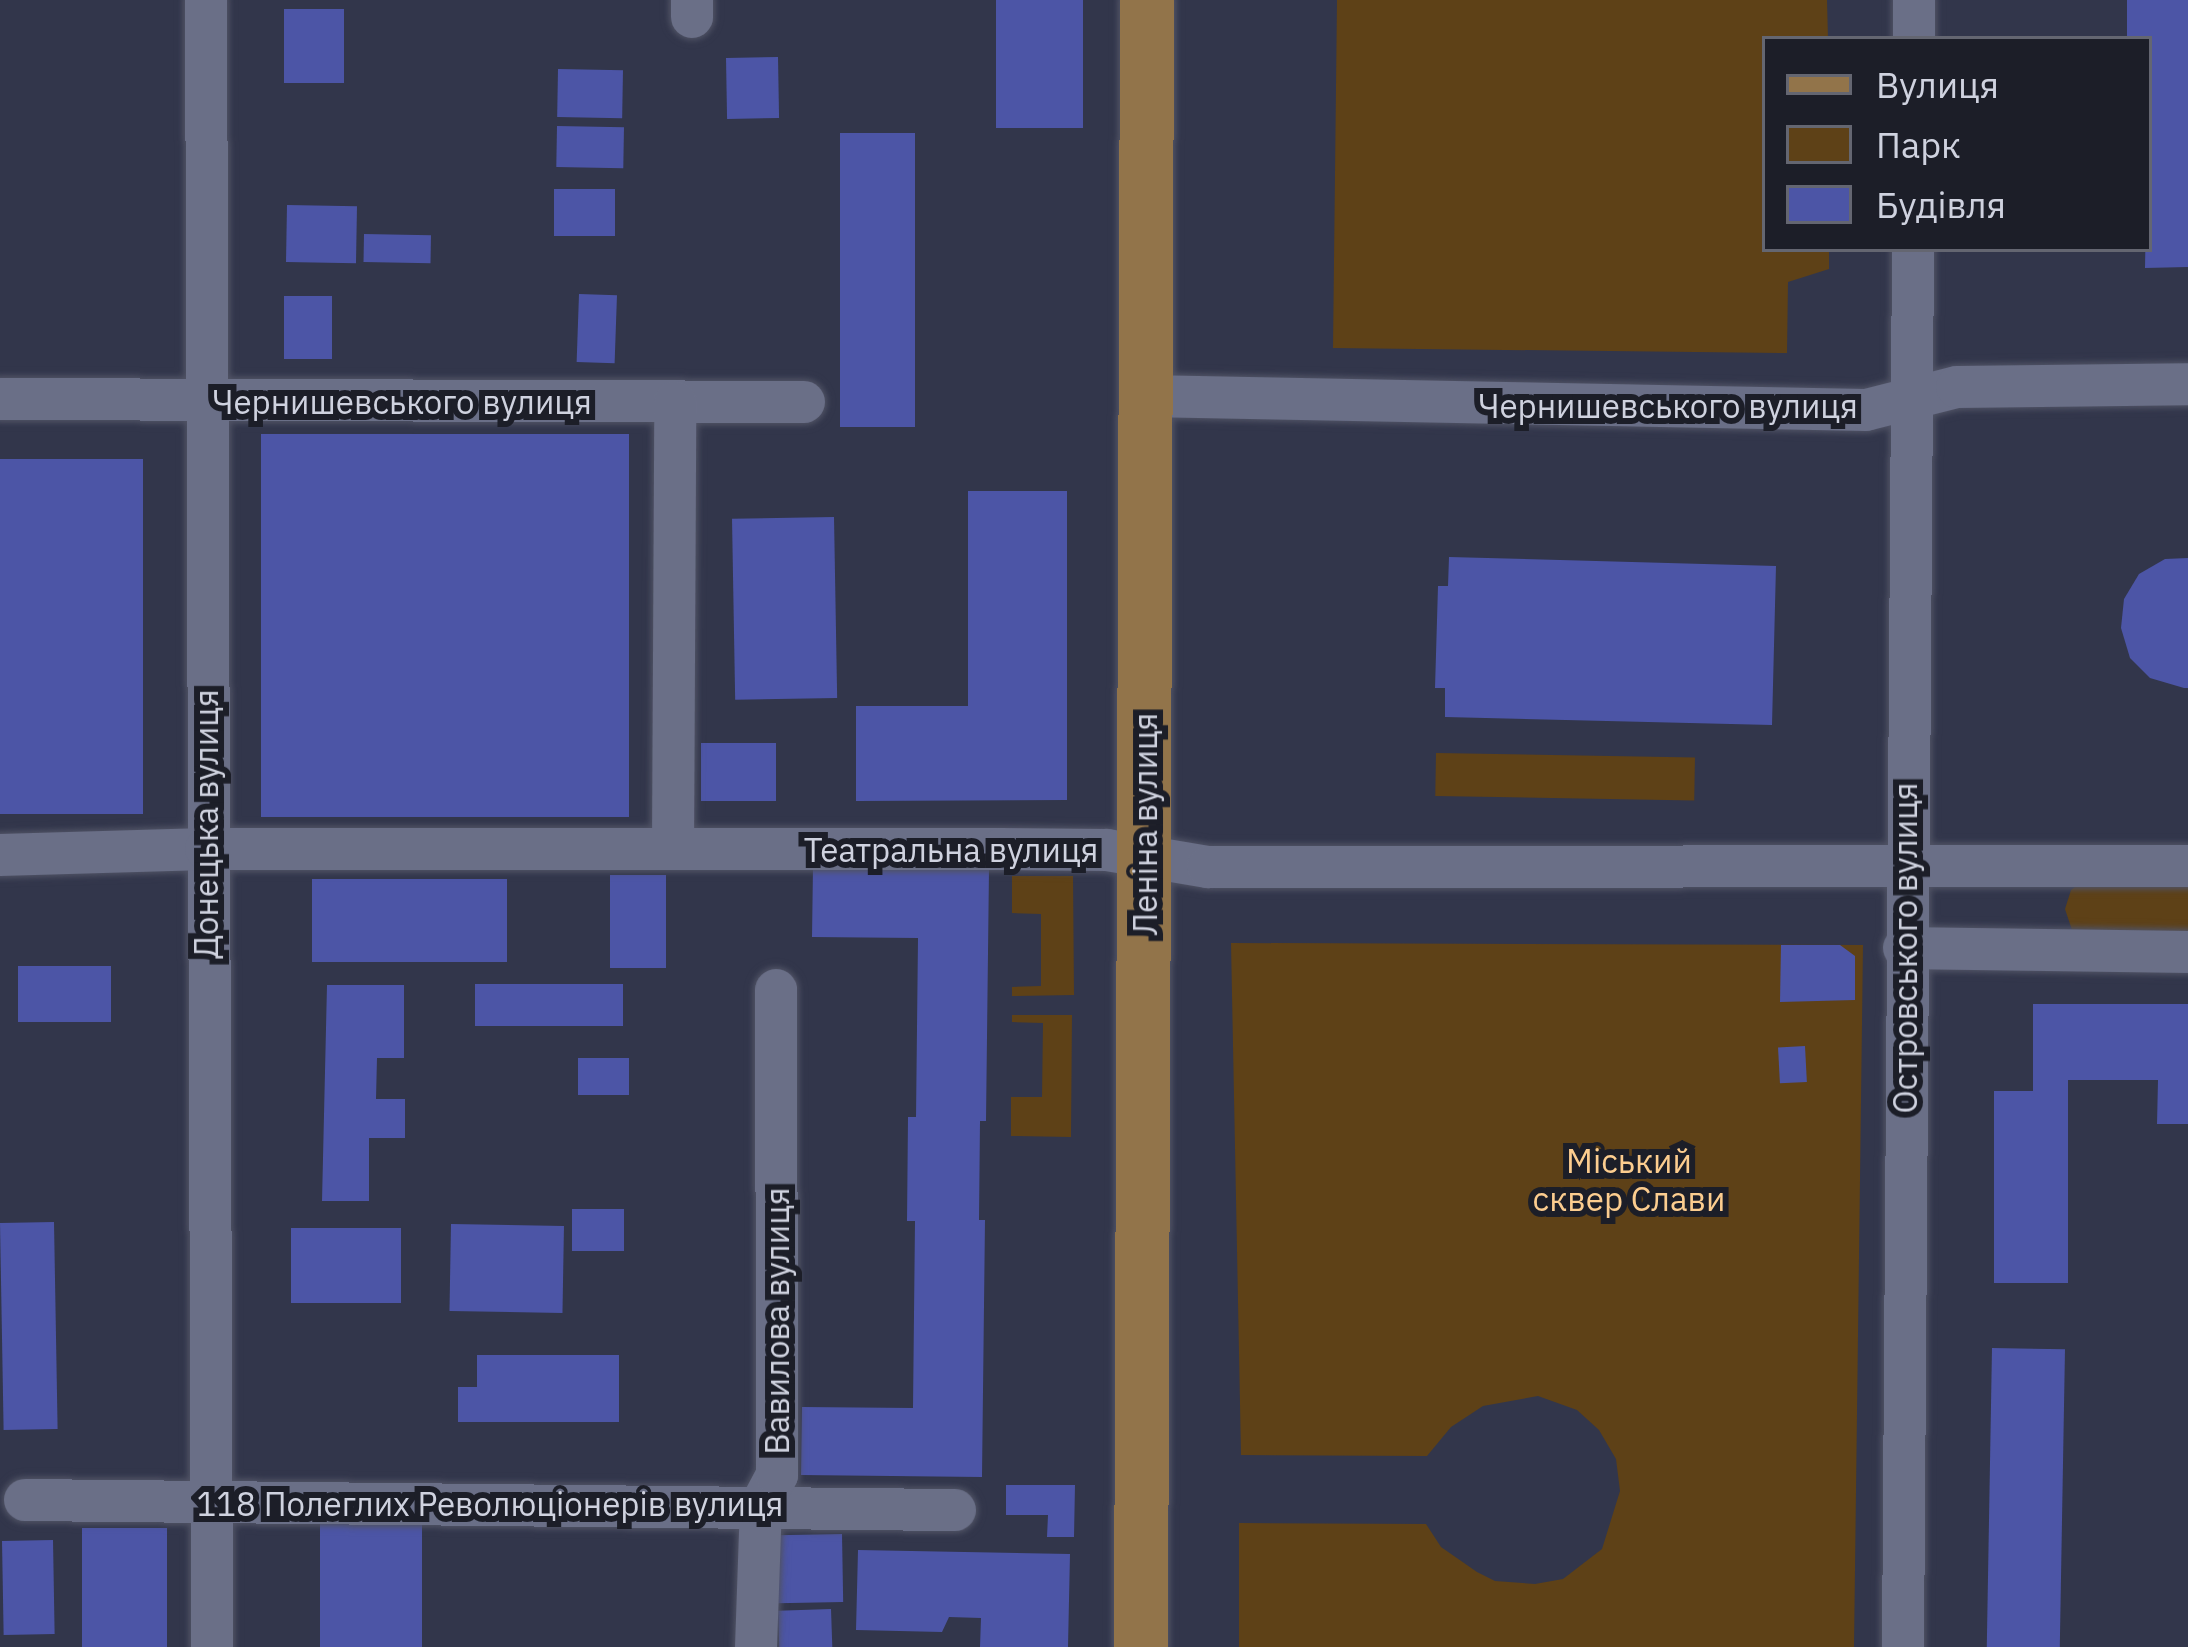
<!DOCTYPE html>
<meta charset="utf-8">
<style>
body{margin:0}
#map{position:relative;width:2188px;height:1647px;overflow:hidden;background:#32364b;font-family:"IBM Plex Sans",sans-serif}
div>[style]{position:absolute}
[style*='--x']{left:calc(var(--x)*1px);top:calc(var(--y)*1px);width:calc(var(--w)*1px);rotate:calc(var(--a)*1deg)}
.green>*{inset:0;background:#5e4117;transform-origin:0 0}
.building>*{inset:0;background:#4c55a6;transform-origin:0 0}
.roads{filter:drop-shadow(0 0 3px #505365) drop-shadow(0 0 3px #505365)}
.minor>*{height:42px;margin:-21px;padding:0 21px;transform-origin:21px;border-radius:21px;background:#6a6f87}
.major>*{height:54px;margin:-27px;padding:0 27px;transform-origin:27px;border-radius:27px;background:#92744a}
span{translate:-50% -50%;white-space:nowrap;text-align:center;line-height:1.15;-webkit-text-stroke:12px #1c1e28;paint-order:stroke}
.street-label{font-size:33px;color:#cfd2df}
.park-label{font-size:33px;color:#fccd8f}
.legend{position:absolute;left:1762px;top:36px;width:390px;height:216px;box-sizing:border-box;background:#1c1e28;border:3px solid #646671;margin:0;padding:15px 21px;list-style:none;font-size:36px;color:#cfd2df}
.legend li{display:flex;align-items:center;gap:24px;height:60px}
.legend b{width:60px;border:3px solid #646671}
</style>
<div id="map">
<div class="green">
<div style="clip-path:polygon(1337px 0,1827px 0,1828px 39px,1765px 39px,1765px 249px,1829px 249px,1829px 269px,1788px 282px,1787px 353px,1333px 348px)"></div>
<div style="left:1436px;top:753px;width:259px;height:43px;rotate:1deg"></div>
<div style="clip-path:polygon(1012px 876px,1073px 876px,1074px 995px,1012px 996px,1012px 987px,1041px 986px,1041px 914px,1012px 913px)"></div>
<div style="clip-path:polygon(2088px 877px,2188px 878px,2188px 942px,2072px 930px,2065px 909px,2071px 890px)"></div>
<div style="clip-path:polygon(1231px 943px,1863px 945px,1854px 1647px,1239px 1647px,1239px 1523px,1426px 1524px,1441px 1547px,1477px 1572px,1495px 1581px,1535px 1584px,1563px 1579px,1602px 1549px,1620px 1491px,1616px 1459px,1599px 1430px,1577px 1410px,1538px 1396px,1483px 1406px,1451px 1427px,1427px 1456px,1241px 1455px)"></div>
<div style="clip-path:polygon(1012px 1015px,1072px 1015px,1071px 1137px,1011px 1136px,1011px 1097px,1042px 1097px,1043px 1023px,1012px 1022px)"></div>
</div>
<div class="building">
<div style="left:996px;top:0;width:87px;height:128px"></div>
<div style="clip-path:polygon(2127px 0,2188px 0,2188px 267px,2145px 268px,2149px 39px,2127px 39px)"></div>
<div style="left:284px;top:9px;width:60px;height:74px"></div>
<div style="left:778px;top:57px;width:61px;height:52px;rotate:89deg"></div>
<div style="left:558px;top:69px;width:65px;height:48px;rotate:1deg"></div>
<div style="left:557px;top:126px;width:67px;height:41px;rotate:1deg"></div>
<div style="left:840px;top:133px;width:75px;height:294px"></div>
<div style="left:554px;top:189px;width:61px;height:47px"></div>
<div style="left:287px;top:205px;width:70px;height:57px;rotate:1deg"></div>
<div style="left:364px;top:234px;width:67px;height:28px;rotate:1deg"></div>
<div style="left:579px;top:294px;width:38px;height:68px;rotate:2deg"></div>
<div style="left:284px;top:296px;width:48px;height:63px"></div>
<div style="left:629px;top:434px;width:383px;height:368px;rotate:90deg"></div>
<div style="left:143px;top:459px;width:355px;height:143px;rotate:90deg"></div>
<div style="clip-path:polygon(968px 491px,1067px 491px,1067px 800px,856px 801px,856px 706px,968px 706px)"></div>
<div style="left:834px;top:517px;width:181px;height:102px;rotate:89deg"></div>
<div style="clip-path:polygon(1449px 557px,1776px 566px,1772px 725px,1445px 717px,1445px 688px,1435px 688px,1438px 586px,1448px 586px)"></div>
<div style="clip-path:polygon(2188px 558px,2188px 688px,2184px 688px,2150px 678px,2130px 658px,2121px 628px,2124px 599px,2139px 574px,2165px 559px)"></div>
<div style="left:701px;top:743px;width:75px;height:58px"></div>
<div style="clip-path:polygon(813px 866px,989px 869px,986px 1121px,980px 1121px,979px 1220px,985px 1220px,982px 1477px,801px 1475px,802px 1407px,913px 1408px,915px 1221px,907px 1221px,908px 1117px,916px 1117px,918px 938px,812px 937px)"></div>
<div style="left:610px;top:875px;width:56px;height:93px"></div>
<div style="left:312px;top:879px;width:195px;height:83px"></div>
<div style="clip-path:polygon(1781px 945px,1840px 945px,1855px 956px,1855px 1000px,1780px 1002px)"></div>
<div style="left:18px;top:966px;width:93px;height:56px"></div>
<div style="left:475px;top:984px;width:148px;height:42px"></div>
<div style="clip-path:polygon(327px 985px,404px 985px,404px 1058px,377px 1058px,376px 1099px,405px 1099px,405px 1138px,369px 1138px,369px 1201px,322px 1201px)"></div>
<div style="clip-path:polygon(2033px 1004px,2188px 1004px,2188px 1124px,2157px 1124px,2158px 1080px,2068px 1080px,2068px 1283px,1994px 1283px,1994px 1091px,2033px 1091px)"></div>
<div style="left:1805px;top:1046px;width:36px;height:27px;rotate:87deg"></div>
<div style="left:578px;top:1058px;width:51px;height:37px"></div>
<div style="left:572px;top:1209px;width:52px;height:42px"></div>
<div style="left:54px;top:1222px;width:207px;height:54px;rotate:89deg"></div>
<div style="left:451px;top:1224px;width:113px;height:87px;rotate:1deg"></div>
<div style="left:291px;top:1228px;width:110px;height:75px"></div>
<div style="left:1992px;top:1348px;width:73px;height:299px;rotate:1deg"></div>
<div style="clip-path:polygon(477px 1355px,619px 1355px,619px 1422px,458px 1422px,458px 1387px,477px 1387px)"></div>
<div style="clip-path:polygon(1006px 1485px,1075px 1485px,1074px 1537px,1047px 1537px,1048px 1515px,1006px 1515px)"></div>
<div style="left:320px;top:1514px;width:102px;height:133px"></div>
<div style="left:82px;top:1528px;width:85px;height:119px"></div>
<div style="left:842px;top:1534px;width:68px;height:66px;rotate:89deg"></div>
<div style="left:53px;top:1540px;width:94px;height:51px;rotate:89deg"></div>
<div style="clip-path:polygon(858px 1550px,1070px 1554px,1068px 1647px,980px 1647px,981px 1618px,949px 1617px,942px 1632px,856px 1630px)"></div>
<div style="left:831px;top:1609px;width:38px;height:53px;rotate:88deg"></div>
</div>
<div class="roads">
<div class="minor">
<div style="--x:206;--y:0;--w:1647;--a:89.79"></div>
<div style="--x:692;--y:17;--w:17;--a:-90"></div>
<div style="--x:1914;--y:39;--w:39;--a:-90"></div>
<div style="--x:1146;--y:396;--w:720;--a:1.11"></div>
<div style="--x:1866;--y:410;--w:94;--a:-14.2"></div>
<div style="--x:1957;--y:387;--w:231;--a:-0.7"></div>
<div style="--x:0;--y:399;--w:804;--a:0.21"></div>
<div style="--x:673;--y:849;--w:447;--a:-89.7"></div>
<div style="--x:0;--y:855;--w:206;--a:-1.7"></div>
<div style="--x:206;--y:849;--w:795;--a:0"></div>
<div style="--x:1001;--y:849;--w:106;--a:0.5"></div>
<div style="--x:1107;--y:850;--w:102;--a:9.6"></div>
<div style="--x:1208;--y:867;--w:980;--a:-0.06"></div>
<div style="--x:1904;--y:948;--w:284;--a:0.8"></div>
<div style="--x:25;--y:1500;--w:930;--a:0.62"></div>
<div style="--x:756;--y:1647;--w:142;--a:-88"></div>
<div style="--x:761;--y:1505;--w:34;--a:-62"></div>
<div style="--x:777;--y:1475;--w:485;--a:-90.1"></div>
<div style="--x:1903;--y:1647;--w:1398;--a:-89.59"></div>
</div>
<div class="major">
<div style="--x:1141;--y:1647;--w:1647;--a:-89.79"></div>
</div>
</div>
<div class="street-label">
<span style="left:402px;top:402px">Чернишевського вулиця</span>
<span style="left:1668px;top:406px">Чернишевського вулиця</span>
<span style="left:206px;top:824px;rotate:-90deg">Донецька вулиця</span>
<span style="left:1145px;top:824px;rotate:-90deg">Леніна вулиця</span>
<span style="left:951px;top:850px">Театральна вулиця</span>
<span style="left:1905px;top:948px;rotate:-90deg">Островського вулиця</span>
<span style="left:777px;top:1321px;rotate:-90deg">Вавилова вулиця</span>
<span style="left:490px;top:1504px">118 Полеглих Революціонерів вулиця</span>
</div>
<div class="park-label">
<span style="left:1629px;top:1180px">Міський<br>сквер Слави</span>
</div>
<ul class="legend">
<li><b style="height:15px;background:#92744a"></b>Вулиця</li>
<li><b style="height:33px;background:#5e4117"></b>Парк</li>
<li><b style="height:33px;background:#4c55a6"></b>Будівля</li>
</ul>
</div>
